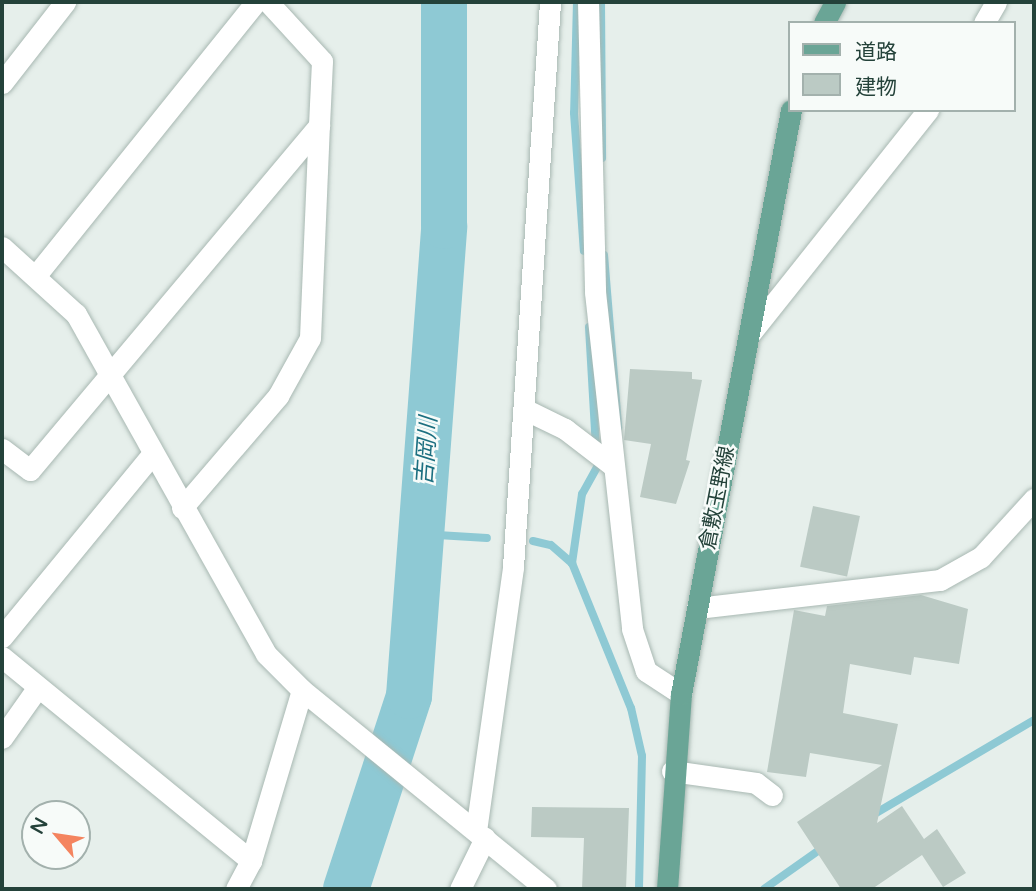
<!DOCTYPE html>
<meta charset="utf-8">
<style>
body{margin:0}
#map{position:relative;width:1036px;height:891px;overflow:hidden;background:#e6efeb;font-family:"Varela Round","Noto Sans JP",sans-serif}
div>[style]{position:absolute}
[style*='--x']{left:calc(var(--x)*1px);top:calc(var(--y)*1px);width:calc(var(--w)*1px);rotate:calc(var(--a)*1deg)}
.stream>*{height:8px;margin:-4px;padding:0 4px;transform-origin:4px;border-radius:4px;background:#8ec9d4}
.river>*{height:46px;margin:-23px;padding:0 23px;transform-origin:23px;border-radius:23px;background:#8ec9d4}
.building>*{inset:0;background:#bbcac4;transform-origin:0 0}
.roads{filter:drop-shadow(0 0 2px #a8b8b2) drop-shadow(0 0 2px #a8b8b2)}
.minor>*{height:21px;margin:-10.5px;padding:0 10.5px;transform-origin:10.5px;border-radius:10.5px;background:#fff}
.tertiary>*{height:21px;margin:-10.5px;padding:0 10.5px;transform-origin:10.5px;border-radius:10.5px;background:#fff}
.primary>*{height:21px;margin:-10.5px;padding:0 10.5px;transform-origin:10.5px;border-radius:10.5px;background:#6aa596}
span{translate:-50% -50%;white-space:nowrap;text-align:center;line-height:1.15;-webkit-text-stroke:5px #f7fbf9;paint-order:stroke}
.street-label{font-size:21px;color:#24423a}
.water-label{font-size:23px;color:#1c6f80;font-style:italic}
.frame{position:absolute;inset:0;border:4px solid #24423a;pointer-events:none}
.legend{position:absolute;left:788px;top:21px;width:228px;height:91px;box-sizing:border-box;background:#f7fbf9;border:2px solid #a3b1ad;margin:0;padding:9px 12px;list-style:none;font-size:21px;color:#24423a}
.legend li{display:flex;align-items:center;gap:14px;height:35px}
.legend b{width:35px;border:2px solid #a3b1ad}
.north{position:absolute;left:21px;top:800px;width:70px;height:70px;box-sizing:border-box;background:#f7fbf9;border:2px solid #a3b1ad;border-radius:50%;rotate:299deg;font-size:19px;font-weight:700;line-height:28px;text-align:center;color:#24423a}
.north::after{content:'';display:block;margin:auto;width:24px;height:32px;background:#f4845f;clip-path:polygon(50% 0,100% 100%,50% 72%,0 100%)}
</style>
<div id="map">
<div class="stream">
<div style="--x:577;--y:2;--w:111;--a:91.5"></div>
<div style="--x:574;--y:113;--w:138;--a:85.9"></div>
<div style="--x:601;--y:2;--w:156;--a:89.6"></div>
<div style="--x:604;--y:255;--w:173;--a:85.3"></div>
<div style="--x:589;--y:327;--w:123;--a:86.7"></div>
<div style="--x:601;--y:460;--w:39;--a:119"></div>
<div style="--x:582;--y:494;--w:70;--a:98.2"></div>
<div style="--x:572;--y:563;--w:157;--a:67.9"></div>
<div style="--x:631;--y:708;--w:49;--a:77.1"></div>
<div style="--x:642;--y:756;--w:133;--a:91.3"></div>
<div style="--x:421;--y:534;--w:66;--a:3.5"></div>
<div style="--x:533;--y:541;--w:18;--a:13"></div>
<div style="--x:551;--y:545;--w:28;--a:41"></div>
<div style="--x:871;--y:816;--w:189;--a:-30.5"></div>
<div style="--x:764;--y:889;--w:75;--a:-35.2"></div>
</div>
<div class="river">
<div style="--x:346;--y:889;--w:203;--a:-71.9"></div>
<div style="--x:409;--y:696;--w:471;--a:-85.7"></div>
<div style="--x:444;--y:226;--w:224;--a:-90"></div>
</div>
<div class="building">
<div style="clip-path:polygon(630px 369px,692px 372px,692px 379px,702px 380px,686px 460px,690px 461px,676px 504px,640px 497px,651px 444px,624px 440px)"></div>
<div style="left:813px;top:506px;width:48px;height:62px;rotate:12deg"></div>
<div style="clip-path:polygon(921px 595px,968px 609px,959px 664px,914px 657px,911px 675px,850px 664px,843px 713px,898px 724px,877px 823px,902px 806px,924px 839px,937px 829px,966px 873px,943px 887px,922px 855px,872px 889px,841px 889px,797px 822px,882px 765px,810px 753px,806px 777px,767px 772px,794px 610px,825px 616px,827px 606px)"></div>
<div style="clip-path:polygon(532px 807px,629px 808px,626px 889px,582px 889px,584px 838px,531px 837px)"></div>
</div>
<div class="roads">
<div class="minor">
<div style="--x:588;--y:2;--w:290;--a:88.6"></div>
<div style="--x:595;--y:292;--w:339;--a:83.7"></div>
<div style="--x:632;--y:629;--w:44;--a:71.6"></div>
<div style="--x:646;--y:671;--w:42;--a:33.3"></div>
<div style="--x:984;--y:23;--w:24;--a:-60"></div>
<div style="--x:2;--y:83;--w:103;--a:-52.1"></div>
<div style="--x:37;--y:274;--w:349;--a:-51.2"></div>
<div style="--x:749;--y:335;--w:288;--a:-51.5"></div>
<div style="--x:524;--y:409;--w:46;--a:26"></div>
<div style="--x:565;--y:429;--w:59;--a:37.5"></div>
<div style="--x:2;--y:449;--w:35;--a:37"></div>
<div style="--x:30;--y:470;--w:450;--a:-50"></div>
<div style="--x:319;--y:125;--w:64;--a:-87.3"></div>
<div style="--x:322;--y:61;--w:80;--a:-132.5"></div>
<div style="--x:182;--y:508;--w:148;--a:-49.4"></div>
<div style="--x:278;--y:396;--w:66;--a:-61.1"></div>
<div style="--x:310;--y:338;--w:213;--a:-87.6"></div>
<div style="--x:697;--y:608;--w:245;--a:-6.6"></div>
<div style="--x:940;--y:580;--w:47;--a:-29.3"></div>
<div style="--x:981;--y:557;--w:79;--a:-47.6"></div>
<div style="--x:2;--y:637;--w:238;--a:-50.6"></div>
<div style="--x:2;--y:657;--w:322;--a:39.3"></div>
<div style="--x:2;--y:738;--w:62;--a:-54.8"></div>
<div style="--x:672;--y:771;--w:85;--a:8.1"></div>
<div style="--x:756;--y:783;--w:20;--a:37"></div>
<div style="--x:476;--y:831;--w:267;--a:-82"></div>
<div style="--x:513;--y:567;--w:566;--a:-86.25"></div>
<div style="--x:236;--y:889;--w:32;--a:-62"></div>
<div style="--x:251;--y:861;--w:178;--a:-73.4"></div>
<div style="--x:460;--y:889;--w:57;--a:-63.9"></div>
</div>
<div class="tertiary">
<div style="--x:2;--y:247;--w:100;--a:42.2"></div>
<div style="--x:76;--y:314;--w:389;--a:60.8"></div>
<div style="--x:266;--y:654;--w:51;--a:45"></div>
<div style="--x:302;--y:690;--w:315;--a:39.2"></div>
</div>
<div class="primary">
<div style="--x:824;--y:23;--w:24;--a:-62"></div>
<div style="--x:667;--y:889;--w:196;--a:-85.9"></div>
<div style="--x:681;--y:694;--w:594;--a:-79.33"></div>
</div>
</div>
<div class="street-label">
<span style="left:718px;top:498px;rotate:-79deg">倉敷玉野線</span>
</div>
<div class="water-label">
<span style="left:427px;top:451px;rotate:-86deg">吉岡川</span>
</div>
<div class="frame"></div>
<ul class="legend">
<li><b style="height:9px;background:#6aa596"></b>道路</li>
<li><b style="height:19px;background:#bbcac4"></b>建物</li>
</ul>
<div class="north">N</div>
</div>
